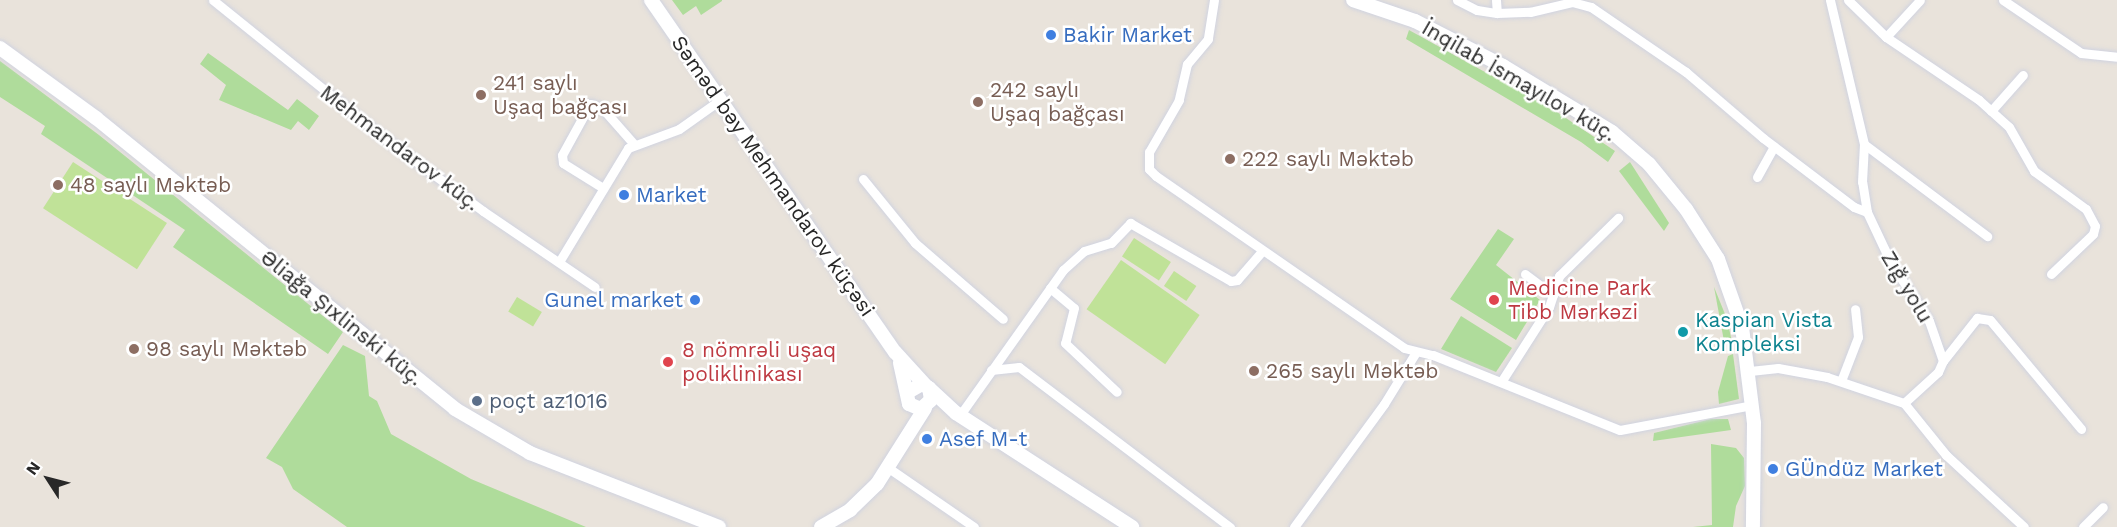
<!DOCTYPE html>
<meta charset="utf-8">
<style>
body{margin:0}
#map{position:relative;width:2117px;height:527px;overflow:hidden;background:#e9e3db;font-family:"Work Sans",sans-serif}
div>[style]{position:absolute}
[style*='--x']{left:calc(var(--x)*1px);top:calc(var(--y)*1px);width:calc(var(--w)*1px);rotate:calc(var(--a)*1deg)}
.green>*{inset:0;background:#afdc9b}
.pitch>*{inset:0;background:#c0e298;transform-origin:0 0}
.roads{filter:drop-shadow(0 0 2px #d0d3e0) drop-shadow(0 0 2px #d0d3e0)}
.minor>*{height:9px;margin:-4.5px;padding:0 4.5px;transform-origin:4.5px;border-radius:4.5px;background:#fff}
.secondary>*{height:14px;margin:-7px;padding:0 7px;transform-origin:7px;border-radius:7px;background:#fff}
.dots>*{width:16px;height:16px;translate:-50% -50%;box-sizing:border-box;border:3px solid #fff;border-radius:50%}
span{translate:-50% -50%;white-space:nowrap;text-align:center;line-height:1.15;-webkit-text-stroke:5px #fff;paint-order:stroke}
.shop-label{font-size:21px;color:#366cbe}
.left{translate:0 -50%;text-align:left}
.right{translate:-100% -50%;text-align:right}
.street-label{font-size:21px;color:#282828}
.education-label{font-size:21px;color:#785e54}
.health-label{font-size:21px;color:#be3a42}
.culture-label{font-size:21px;color:#0d838f}
.service-label{font-size:21px;color:#4e5e75}
.north{position:absolute;left:18px;top:449px;width:60px;height:60px;-webkit-text-stroke:4px #fff;paint-order:stroke;rotate:306deg;font-size:16px;font-weight:700;line-height:24px;text-align:center;color:#282828}
.north::after{content:'';display:block;margin:auto;width:21px;height:27px;background:#282828;clip-path:polygon(50% 0,100% 100%,50% 72%,0 100%)}
</style>
<div id="map">
<div class="green">
<div style="clip-path:polygon(672px 0,722px 0,722px 1px,701px 15px,696px 6px,683px 15px)"></div>
<div style="clip-path:polygon(1409px 30px,1557px 112px,1615px 151px,1608px 162px,1581px 142px,1406px 39px)"></div>
<div style="clip-path:polygon(208px 53px,288px 110px,297px 99px,319px 116px,309px 130px,298px 121px,291px 130px,219px 100px,226px 85px,200px 64px)"></div>
<div style="clip-path:polygon(0 61px,99px 135px,343px 332px,328px 354px,173px 247px,185px 230px,41px 134px,45px 126px,0 97px)"></div>
<div style="clip-path:polygon(1630px 162px,1669px 223px,1664px 231px,1619px 171px)"></div>
<div style="clip-path:polygon(1498px 229px,1514px 239px,1496px 265px,1540px 300px,1516px 340px,1450px 299px)"></div>
<div style="clip-path:polygon(1714px 287px,1727px 319px,1732px 342px,1724px 341px)"></div>
<div style="clip-path:polygon(1461px 316px,1512px 348px,1496px 372px,1441px 349px)"></div>
<div style="clip-path:polygon(343px 345px,365px 356px,369px 396px,377px 401px,391px 434px,471px 479px,586px 527px,347px 527px,293px 489px,282px 467px,266px 458px)"></div>
<div style="clip-path:polygon(1733px 354px,1739px 399px,1719px 404px,1718px 392px,1728px 356px)"></div>
<div style="clip-path:polygon(1711px 419px,1728px 419px,1731px 430px,1653px 441px,1654px 433px)"></div>
<div style="clip-path:polygon(1711px 444px,1736px 448px,1744px 458px,1745px 486px,1736px 506px,1733px 527px,1693px 527px,1712px 525px)"></div>
</div>
<div class="pitch">
<div style="left:73px;top:162px;width:112px;height:55px;rotate:33deg"></div>
<div style="left:1134px;top:238px;width:44px;height:22px;rotate:33deg"></div>
<div style="left:1121px;top:260px;width:96px;height:60px;rotate:35deg"></div>
<div style="left:1174px;top:271px;width:27px;height:18px;rotate:34deg"></div>
<div style="left:517px;top:297px;width:29px;height:17px;rotate:31deg"></div>
</div>
<div class="roads">
<div class="minor">
<div style="--x:213;--y:0;--w:218;--a:38.9"></div>
<div style="--x:383;--y:137;--w:124;--a:36.5"></div>
<div style="--x:483;--y:211;--w:135;--a:34.2"></div>
<div style="--x:1214;--y:0;--w:39;--a:99"></div>
<div style="--x:1208;--y:39;--w:33;--a:130"></div>
<div style="--x:1187;--y:64;--w:37;--a:103"></div>
<div style="--x:1179;--y:100;--w:60;--a:120"></div>
<div style="--x:1149;--y:152;--w:17;--a:90"></div>
<div style="--x:1149;--y:169;--w:10;--a:45"></div>
<div style="--x:1156;--y:176;--w:302;--a:34.7"></div>
<div style="--x:1404;--y:348;--w:30;--a:14"></div>
<div style="--x:1433;--y:355;--w:201;--a:21.9"></div>
<div style="--x:1620;--y:430;--w:134;--a:-10.7"></div>
<div style="--x:1457;--y:0;--w:22;--a:27"></div>
<div style="--x:1477;--y:10;--w:20;--a:9"></div>
<div style="--x:1497;--y:13;--w:33;--a:-2"></div>
<div style="--x:1530;--y:12;--w:43;--a:-13.4"></div>
<div style="--x:1572;--y:2;--w:20;--a:15"></div>
<div style="--x:1591;--y:7;--w:115;--a:34.4"></div>
<div style="--x:1686;--y:72;--w:101;--a:40.6"></div>
<div style="--x:1763;--y:138;--w:114;--a:37.2"></div>
<div style="--x:1854;--y:207;--w:14;--a:21"></div>
<div style="--x:1496;--y:0;--w:13;--a:86"></div>
<div style="--x:1848;--y:0;--w:53;--a:44.2"></div>
<div style="--x:1886;--y:37;--w:112;--a:34.1"></div>
<div style="--x:1979;--y:100;--w:40;--a:42"></div>
<div style="--x:2009;--y:127;--w:51;--a:60.4"></div>
<div style="--x:2034;--y:171;--w:64;--a:36.2"></div>
<div style="--x:2086;--y:209;--w:19;--a:62"></div>
<div style="--x:2095;--y:226;--w:8;--a:104"></div>
<div style="--x:2093;--y:234;--w:58;--a:136.4"></div>
<div style="--x:2003;--y:0;--w:94;--a:34.2"></div>
<div style="--x:2081;--y:53;--w:36;--a:6"></div>
<div style="--x:1886;--y:37;--w:50;--a:-47.4"></div>
<div style="--x:1991;--y:111;--w:48;--a:-48.4"></div>
<div style="--x:1864;--y:144;--w:154;--a:36.8"></div>
<div style="--x:1757;--y:177;--w:35;--a:-61"></div>
<div style="--x:863;--y:179;--w:82;--a:50.9"></div>
<div style="--x:915;--y:243;--w:116;--a:40.8"></div>
<div style="--x:603;--y:188;--w:47;--a:-148"></div>
<div style="--x:563;--y:163;--w:8;--a:-97"></div>
<div style="--x:562;--y:155;--w:58;--a:-61.2"></div>
<div style="--x:590;--y:104;--w:14;--a:21"></div>
<div style="--x:603;--y:109;--w:45;--a:48.6"></div>
<div style="--x:559;--y:262;--w:133;--a:-58.8"></div>
<div style="--x:628;--y:148;--w:54;--a:-20.4"></div>
<div style="--x:679;--y:129;--w:50;--a:-35.3"></div>
<div style="--x:1525;--y:274;--w:35;--a:37"></div>
<div style="--x:1050;--y:288;--w:31;--a:40"></div>
<div style="--x:1074;--y:308;--w:36;--a:104"></div>
<div style="--x:1065;--y:343;--w:71;--a:43.3"></div>
<div style="--x:1943;--y:361;--w:55;--a:-51.7"></div>
<div style="--x:1977;--y:318;--w:13;--a:9"></div>
<div style="--x:1990;--y:320;--w:142;--a:50.1"></div>
<div style="--x:991;--y:370;--w:28;--a:-6"></div>
<div style="--x:1019;--y:367;--w:265;--a:37.2"></div>
<div style="--x:1750;--y:371;--w:28;--a:-6"></div>
<div style="--x:1778;--y:368;--w:50;--a:10.4"></div>
<div style="--x:1827;--y:377;--w:81;--a:18.7"></div>
<div style="--x:1904;--y:403;--w:46;--a:-42.4"></div>
<div style="--x:1938;--y:372;--w:12;--a:-66"></div>
<div style="--x:1943;--y:361;--w:42;--a:-109.3"></div>
<div style="--x:1929;--y:321;--w:69;--a:-123.2"></div>
<div style="--x:1891;--y:263;--w:56;--a:-115.2"></div>
<div style="--x:1867;--y:212;--w:30;--a:-99"></div>
<div style="--x:1862;--y:182;--w:38;--a:-87"></div>
<div style="--x:1864;--y:144;--w:148;--a:-103.3"></div>
<div style="--x:1841;--y:381;--w:47;--a:-68.9"></div>
<div style="--x:1858;--y:337;--w:28;--a:-96"></div>
<div style="--x:1501;--y:382;--w:89;--a:-57.4"></div>
<div style="--x:1549;--y:307;--w:33;--a:-72"></div>
<div style="--x:1559;--y:276;--w:83;--a:-44.5"></div>
<div style="--x:1904;--y:403;--w:67;--a:51.1"></div>
<div style="--x:1946;--y:455;--w:106;--a:42.7"></div>
<div style="--x:960;--y:415;--w:178;--a:-54.6"></div>
<div style="--x:1063;--y:270;--w:28;--a:-42"></div>
<div style="--x:1084;--y:251;--w:28;--a:-17"></div>
<div style="--x:1111;--y:243;--w:28;--a:-46"></div>
<div style="--x:1130;--y:223;--w:116;--a:29.9"></div>
<div style="--x:1231;--y:281;--w:6;--a:-9"></div>
<div style="--x:1237;--y:280;--w:38;--a:-49"></div>
<div style="--x:890;--y:469;--w:102;--a:34.6"></div>
<div style="--x:1294;--y:527;--w:152;--a:-53.8"></div>
<div style="--x:1384;--y:404;--w:61;--a:-58.4"></div>
<div style="--x:2083;--y:527;--w:28;--a:-45"></div>
</div>
<div class="secondary">
<div style="--x:651;--y:0;--w:428;--a:55.3"></div>
<div style="--x:895;--y:352;--w:46;--a:47.6"></div>
<div style="--x:1353;--y:0;--w:65;--a:18.7"></div>
<div style="--x:1415;--y:21;--w:99;--a:27.1"></div>
<div style="--x:1503;--y:66;--w:127;--a:31.2"></div>
<div style="--x:1612;--y:132;--w:49;--a:40.9"></div>
<div style="--x:1649;--y:164;--w:58;--a:50.6"></div>
<div style="--x:1686;--y:209;--w:59;--a:57.4"></div>
<div style="--x:1718;--y:259;--w:72;--a:70.6"></div>
<div style="--x:1742;--y:327;--w:97;--a:82.9"></div>
<div style="--x:1754;--y:423;--w:104;--a:90.6"></div>
<div style="--x:0;--y:48;--w:119;--a:36.1"></div>
<div style="--x:96;--y:118;--w:462;--a:39"></div>
<div style="--x:455;--y:409;--w:87;--a:30.4"></div>
<div style="--x:530;--y:453;--w:203;--a:21.4"></div>
<div style="--x:900;--y:363;--w:42;--a:77.6"></div>
<div style="--x:909;--y:404;--w:13;--a:23"></div>
<div style="--x:921;--y:409;--w:13;--a:-42"></div>
<div style="--x:931;--y:400;--w:12;--a:-99"></div>
<div style="--x:929;--y:388;--w:8;--a:-150"></div>
<div style="--x:922;--y:384;--w:16;--a:150"></div>
<div style="--x:929;--y:388;--w:37;--a:43"></div>
<div style="--x:956;--y:413;--w:210;--a:32.9"></div>
<div style="--x:821;--y:527;--w:34;--a:-30"></div>
<div style="--x:850;--y:510;--w:37;--a:-44"></div>
<div style="--x:877;--y:484;--w:90;--a:-57.7"></div>
</div>
</div>
<div class="dots">
<div style="left:1051px;top:35px;background:#3f7fe0"></div>
<div style="left:481px;top:95px;background:#8d6e63"></div>
<div style="left:978px;top:102px;background:#8d6e63"></div>
<div style="left:1230px;top:159px;background:#8d6e63"></div>
<div style="left:58px;top:185px;background:#8d6e63"></div>
<div style="left:624px;top:195px;background:#3f7fe0"></div>
<div style="left:695px;top:300px;background:#3f7fe0"></div>
<div style="left:1494px;top:300px;background:#e0444e"></div>
<div style="left:1683px;top:332px;background:#0f9aa8"></div>
<div style="left:134px;top:349px;background:#8d6e63"></div>
<div style="left:668px;top:362px;background:#e0444e"></div>
<div style="left:1254px;top:371px;background:#8d6e63"></div>
<div style="left:477px;top:401px;background:#5c6f8a"></div>
<div style="left:927px;top:439px;background:#3f7fe0"></div>
<div style="left:1773px;top:469px;background:#3f7fe0"></div>
</div>
<div class="shop-label">
<span class="left" style="left:1063px;top:35px">Bakir Market</span>
<span class="left" style="left:636px;top:195px">Market</span>
<span class="right" style="left:683px;top:300px">Gunel market</span>
<span class="left" style="left:939px;top:439px">Asef M-t</span>
<span class="left" style="left:1785px;top:469px">GÜndüz Market</span>
</div>
<div class="street-label">
<span style="left:1519px;top:81px;rotate:30deg">İnqilab İsmayılov küç.</span>
<span style="left:400px;top:148px;rotate:37deg">Mehmandarov küç.</span>
<span style="left:773px;top:176px;rotate:55deg">Səməd bəy Mehmandarov küçəsi</span>
<span style="left:1907px;top:287px;rotate:59deg">Zığ yolu</span>
<span style="left:342px;top:318px;rotate:39deg">Əliağa Şıxlinski küç.</span>
</div>
<div class="education-label">
<span class="left" style="left:493px;top:95px">241 saylı<br>Uşaq bağçası</span>
<span class="left" style="left:990px;top:102px">242 saylı<br>Uşaq bağçası</span>
<span class="left" style="left:1242px;top:159px">222 saylı Məktəb</span>
<span class="left" style="left:70px;top:185px">48 saylı Məktəb</span>
<span class="left" style="left:146px;top:349px">98 saylı Məktəb</span>
<span class="left" style="left:1266px;top:371px">265 saylı Məktəb</span>
</div>
<div class="health-label">
<span class="left" style="left:1508px;top:300px">Medicine Park<br>Tibb Mərkəzi</span>
<span class="left" style="left:682px;top:362px">8 nömrəli uşaq<br>poliklinikası</span>
</div>
<div class="culture-label">
<span class="left" style="left:1695px;top:332px">Kaspian Vista<br>Kompleksi</span>
</div>
<div class="service-label">
<span class="left" style="left:489px;top:401px">poçt az1016</span>
</div>
<div class="north">N</div>
</div>
